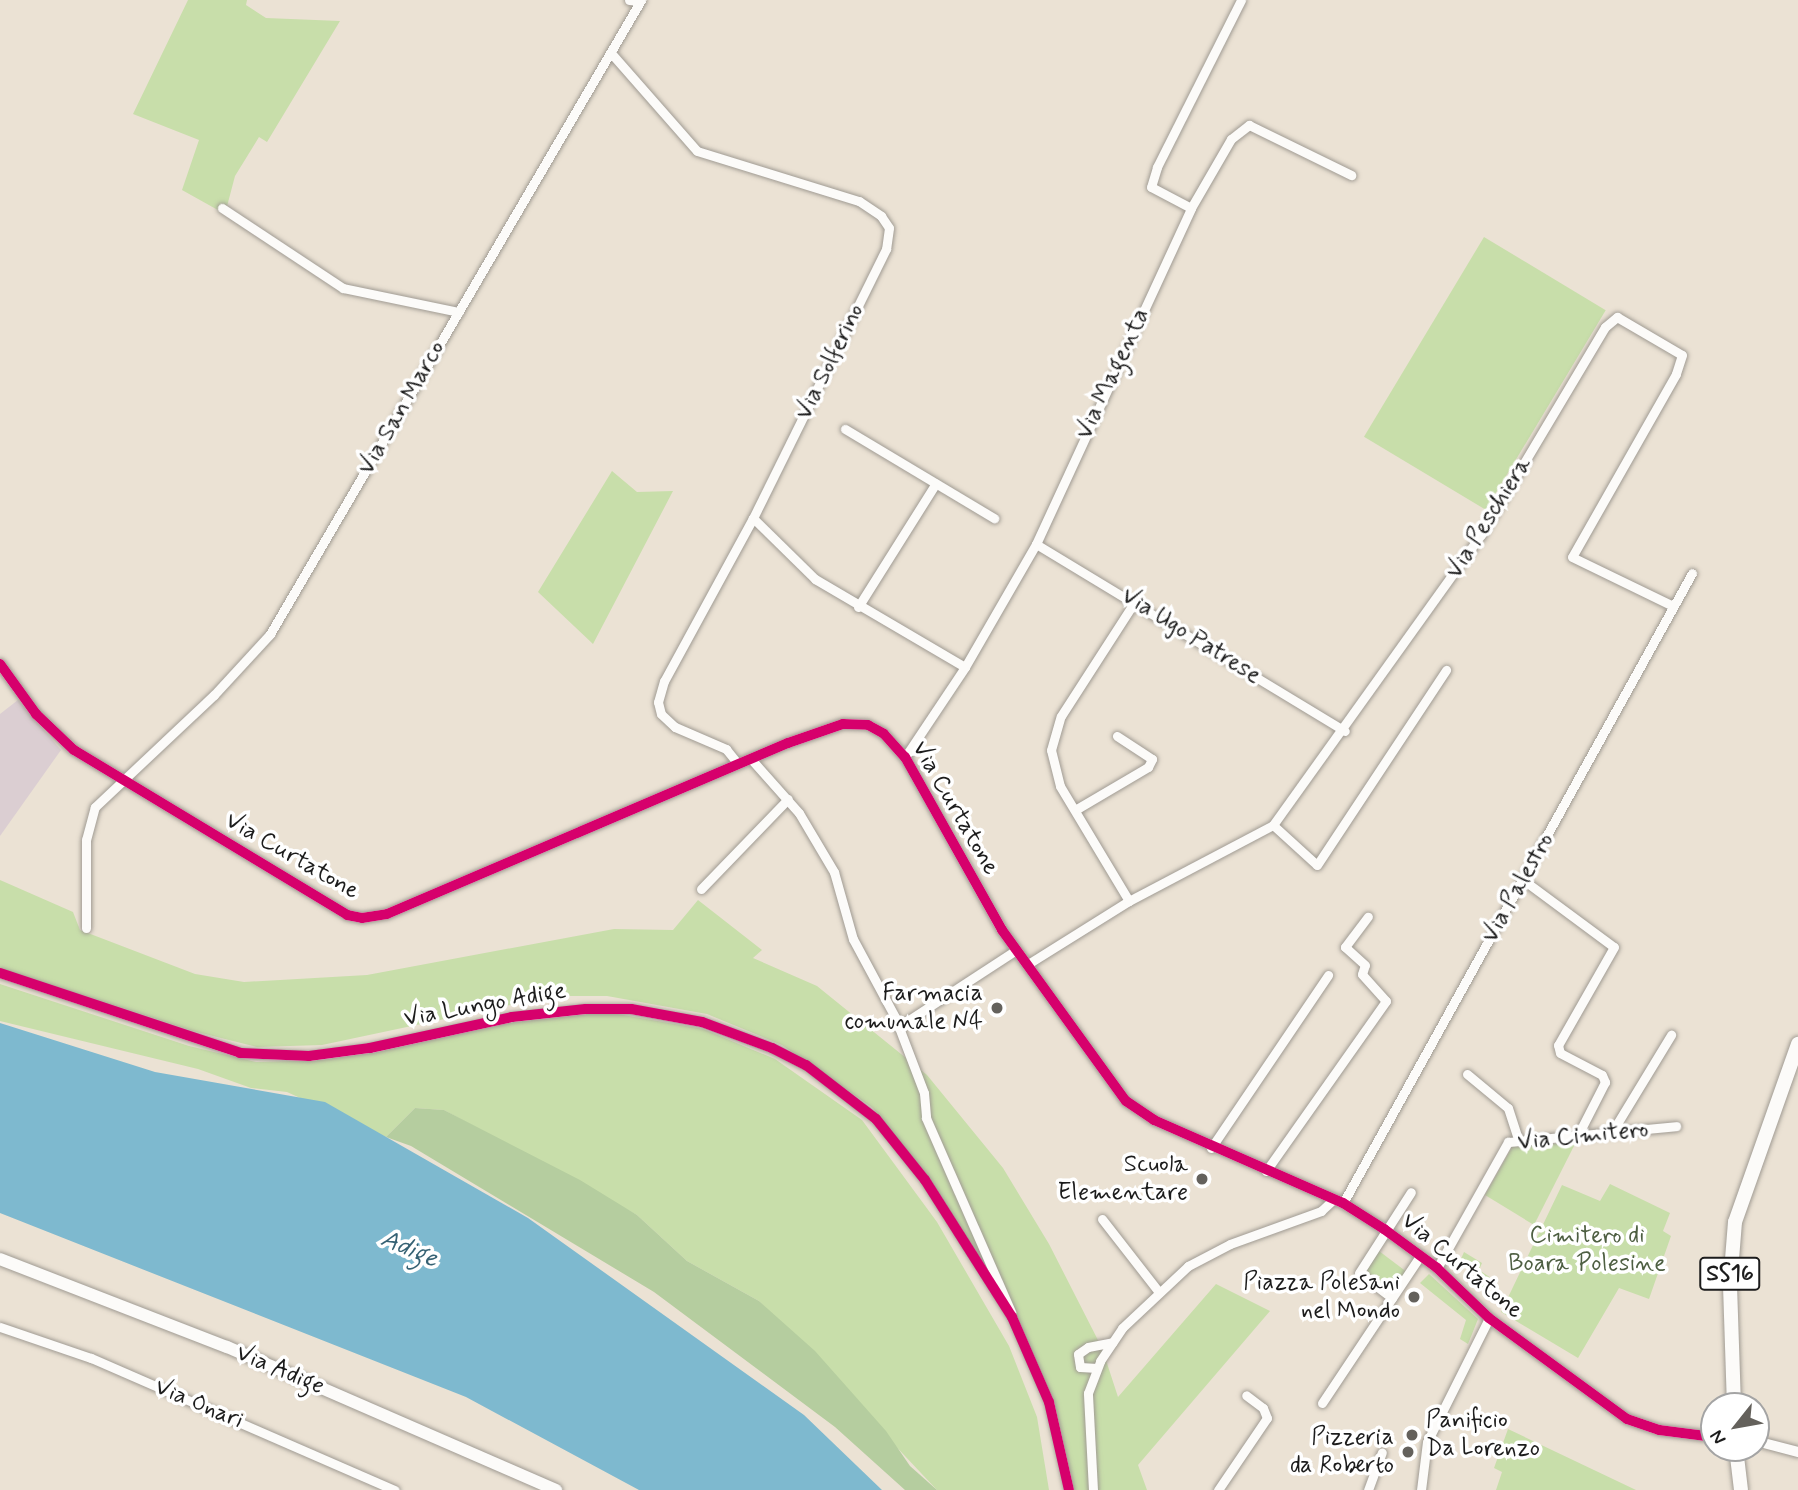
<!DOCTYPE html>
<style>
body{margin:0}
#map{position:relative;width:1798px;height:1490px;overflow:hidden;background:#ebe2d4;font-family:Mynerve,sans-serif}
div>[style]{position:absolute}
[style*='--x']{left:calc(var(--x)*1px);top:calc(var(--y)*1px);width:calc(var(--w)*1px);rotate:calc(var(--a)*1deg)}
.industrial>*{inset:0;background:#dbced2}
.green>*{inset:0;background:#c8deaa;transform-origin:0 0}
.forest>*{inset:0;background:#b5cd9f}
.water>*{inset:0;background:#7eb9cf}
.roads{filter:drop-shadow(0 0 2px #a09b93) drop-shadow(0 0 2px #a09b93)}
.minor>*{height:9px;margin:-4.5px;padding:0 4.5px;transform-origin:4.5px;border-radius:4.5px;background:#fcfbf9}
.tertiary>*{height:10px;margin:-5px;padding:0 5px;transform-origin:5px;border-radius:5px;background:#fcfbf9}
.secondary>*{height:12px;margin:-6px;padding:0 6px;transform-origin:6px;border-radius:6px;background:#fcfbf9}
.primary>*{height:14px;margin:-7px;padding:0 7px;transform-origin:7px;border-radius:7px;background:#fcfbf9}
.cycleway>*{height:10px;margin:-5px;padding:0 5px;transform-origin:5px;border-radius:5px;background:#d6006c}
.dots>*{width:19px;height:19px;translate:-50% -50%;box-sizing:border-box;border:4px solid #fff;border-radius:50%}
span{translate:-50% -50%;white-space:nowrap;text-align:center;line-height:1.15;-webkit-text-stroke:7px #fff;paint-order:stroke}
.shield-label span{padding:2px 5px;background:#fff;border:2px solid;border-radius:5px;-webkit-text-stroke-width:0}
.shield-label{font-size:23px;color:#1c1c1c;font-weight:700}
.street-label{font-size:24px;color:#1c1c1c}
.poi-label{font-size:24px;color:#1c1c1c}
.right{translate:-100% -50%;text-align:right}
.left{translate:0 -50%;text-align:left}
.park-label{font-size:24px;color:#4e5f42}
.water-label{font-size:26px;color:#366274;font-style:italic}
.north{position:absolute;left:1700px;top:1392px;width:70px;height:70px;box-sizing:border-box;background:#fff;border:2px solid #a4a4a4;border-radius:50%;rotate:239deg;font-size:19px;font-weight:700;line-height:28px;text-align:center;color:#1c1c1c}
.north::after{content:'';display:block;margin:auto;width:24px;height:32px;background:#64615c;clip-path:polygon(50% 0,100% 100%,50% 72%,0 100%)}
</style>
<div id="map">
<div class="industrial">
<div style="clip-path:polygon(18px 700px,61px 750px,0 836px,0 714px)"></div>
</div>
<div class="green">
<div style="clip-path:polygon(188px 0,247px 0,246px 5px,266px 18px,340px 21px,267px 142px,259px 137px,235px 176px,225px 214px,182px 190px,199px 140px,133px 114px)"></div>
<div style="left:1484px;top:237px;width:142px;height:233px;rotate:31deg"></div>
<div style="clip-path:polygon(612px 471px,637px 492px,673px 491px,593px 644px,538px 592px)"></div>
<div style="clip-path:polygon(0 880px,73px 912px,80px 930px,195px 974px,244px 982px,367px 975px,614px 929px,673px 930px,698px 900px,762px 950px,753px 958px,817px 986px,927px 1075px,1003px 1168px,1049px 1244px,1102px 1348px,1118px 1397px,1216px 1284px,1270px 1311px,1138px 1465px,1147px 1490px,1065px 1490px,1052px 1412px,1023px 1339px,950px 1213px,873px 1108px,782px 1045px,707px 1014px,607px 996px,553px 996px,322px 1045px,257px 1047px,193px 1031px,0 968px)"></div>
<div style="clip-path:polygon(0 984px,189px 1046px,256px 1062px,324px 1060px,554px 1011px,606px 1012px,703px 1029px,775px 1059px,862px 1120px,937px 1222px,1009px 1346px,1037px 1417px,1049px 1490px,937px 1490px,759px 1301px,687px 1261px,637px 1215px,444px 1110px,415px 1108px,386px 1137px,287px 1092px,251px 1088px,198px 1069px,0 1021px)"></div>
<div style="clip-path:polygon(1576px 1142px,1534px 1225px,1485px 1195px,1512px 1147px)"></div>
<div style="clip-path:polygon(1610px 1184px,1670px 1213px,1663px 1231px,1671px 1236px,1649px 1299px,1619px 1288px,1578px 1358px,1501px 1312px,1562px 1185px,1600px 1201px)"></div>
<div style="left:1379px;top:1251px;width:34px;height:24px;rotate:37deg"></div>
<div style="clip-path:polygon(1464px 1252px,1482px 1263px,1479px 1270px,1491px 1278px,1485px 1289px,1478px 1284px,1478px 1274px,1460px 1261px)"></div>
<div style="clip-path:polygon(1429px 1274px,1478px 1319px,1468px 1344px,1460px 1339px,1466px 1320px,1420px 1283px)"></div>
<div style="clip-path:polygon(1508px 1429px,1636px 1490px,1496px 1490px,1502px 1472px,1494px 1468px)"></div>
</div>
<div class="forest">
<div style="clip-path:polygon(415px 1108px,444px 1110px,580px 1180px,637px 1215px,687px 1261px,759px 1301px,815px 1351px,886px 1431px,910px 1466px,937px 1490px,905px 1490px,835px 1427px,654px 1292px,411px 1146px,386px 1137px)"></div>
</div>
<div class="water">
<div style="clip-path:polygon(0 1023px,155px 1072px,325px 1102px,528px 1218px,804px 1415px,882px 1490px,639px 1490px,466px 1397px,0 1213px)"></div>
</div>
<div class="roads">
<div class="minor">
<div style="--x:629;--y:0;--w:11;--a:5"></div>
<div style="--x:611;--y:53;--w:130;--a:48.7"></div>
<div style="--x:697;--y:151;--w:170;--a:17.2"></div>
<div style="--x:859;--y:201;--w:27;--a:34"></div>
<div style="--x:881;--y:216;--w:14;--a:56"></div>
<div style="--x:889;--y:228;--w:21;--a:98"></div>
<div style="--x:886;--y:249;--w:300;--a:116.3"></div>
<div style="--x:753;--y:518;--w:186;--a:118.6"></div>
<div style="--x:664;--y:681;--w:22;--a:106"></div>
<div style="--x:658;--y:702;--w:12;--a:76"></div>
<div style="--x:661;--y:714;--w:19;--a:43"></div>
<div style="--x:675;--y:727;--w:56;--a:23.3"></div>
<div style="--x:726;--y:749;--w:19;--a:51"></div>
<div style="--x:222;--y:208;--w:145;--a:33.5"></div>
<div style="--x:343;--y:288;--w:118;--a:11.7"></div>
<div style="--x:1191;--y:208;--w:80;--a:-59.9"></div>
<div style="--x:1231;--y:139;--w:23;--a:-38"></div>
<div style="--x:1249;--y:125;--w:114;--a:26.1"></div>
<div style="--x:845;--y:429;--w:174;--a:30.9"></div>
<div style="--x:753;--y:518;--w:87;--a:44.5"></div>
<div style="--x:815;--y:579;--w:174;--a:30.4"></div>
<div style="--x:1036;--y:544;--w:361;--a:31.2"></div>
<div style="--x:858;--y:607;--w:146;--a:-57.8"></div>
<div style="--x:905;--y:757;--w:108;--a:-56.3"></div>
<div style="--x:965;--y:667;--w:142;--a:-60"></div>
<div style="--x:1036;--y:544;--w:370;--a:-65.2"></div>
<div style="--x:1191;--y:208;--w:45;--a:-152.3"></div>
<div style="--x:1151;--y:187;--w:21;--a:-73"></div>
<div style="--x:1157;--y:167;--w:187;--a:-63.3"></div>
<div style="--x:751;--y:759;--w:72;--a:48.4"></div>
<div style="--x:799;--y:813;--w:69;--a:59.3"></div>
<div style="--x:834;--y:872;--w:70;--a:74.2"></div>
<div style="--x:853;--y:939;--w:89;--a:61.7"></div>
<div style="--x:895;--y:1017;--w:81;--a:69.1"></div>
<div style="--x:924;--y:1093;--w:25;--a:85"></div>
<div style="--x:926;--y:1118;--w:212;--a:66.3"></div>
<div style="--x:1075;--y:810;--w:85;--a:-30.5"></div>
<div style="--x:1148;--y:767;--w:9;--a:-63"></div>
<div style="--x:1152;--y:759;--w:42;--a:-146.7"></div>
<div style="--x:1273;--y:825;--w:59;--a:42.3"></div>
<div style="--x:1317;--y:865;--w:234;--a:-56.5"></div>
<div style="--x:1522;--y:879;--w:114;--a:36.5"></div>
<div style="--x:1614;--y:947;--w:113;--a:119.7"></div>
<div style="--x:1558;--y:1045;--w:8;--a:76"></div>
<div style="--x:1560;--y:1053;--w:47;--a:27.6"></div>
<div style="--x:1602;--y:1075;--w:8;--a:67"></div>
<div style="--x:1605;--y:1082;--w:59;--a:117"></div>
<div style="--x:701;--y:889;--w:125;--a:-46"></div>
<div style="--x:1129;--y:901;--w:134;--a:-121"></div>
<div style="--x:1060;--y:786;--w:37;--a:-104"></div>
<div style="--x:1051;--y:750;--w:35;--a:-74"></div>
<div style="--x:1061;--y:716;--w:137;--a:-57.2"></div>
<div style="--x:86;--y:928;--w:88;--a:-90"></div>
<div style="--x:86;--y:840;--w:34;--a:-75"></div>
<div style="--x:95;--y:807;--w:163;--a:-43.3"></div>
<div style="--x:214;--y:695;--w:83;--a:-47.4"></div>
<div style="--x:270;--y:634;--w:735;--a:-59.66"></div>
<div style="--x:1028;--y:964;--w:119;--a:-32"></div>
<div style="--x:1129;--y:901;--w:163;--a:-27.8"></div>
<div style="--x:1273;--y:825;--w:357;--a:-54.4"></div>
<div style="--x:1481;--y:535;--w:242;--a:-59.2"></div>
<div style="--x:1605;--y:327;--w:16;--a:-40"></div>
<div style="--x:1617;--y:317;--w:75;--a:30.3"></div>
<div style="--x:1682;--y:355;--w:20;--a:108"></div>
<div style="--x:1676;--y:374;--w:210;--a:119.6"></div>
<div style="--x:1572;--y:557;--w:112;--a:25.9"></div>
<div style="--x:0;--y:973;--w:253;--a:18.4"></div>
<div style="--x:240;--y:1053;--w:69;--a:2.5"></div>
<div style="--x:309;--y:1056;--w:62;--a:-7.5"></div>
<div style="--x:370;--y:1048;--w:145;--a:-12.3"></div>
<div style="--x:512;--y:1017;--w:74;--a:-6.2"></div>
<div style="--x:586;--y:1009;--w:45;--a:0"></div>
<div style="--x:631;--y:1009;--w:72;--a:10.4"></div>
<div style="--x:702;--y:1022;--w:75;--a:20.4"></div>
<div style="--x:772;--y:1048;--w:38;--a:27"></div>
<div style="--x:806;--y:1065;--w:88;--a:37.6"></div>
<div style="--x:876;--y:1119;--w:78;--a:51.2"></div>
<div style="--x:925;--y:1180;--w:162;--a:57.6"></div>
<div style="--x:1012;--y:1317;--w:93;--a:66.5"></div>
<div style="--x:1049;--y:1402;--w:90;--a:77.2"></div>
<div style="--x:898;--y:1027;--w:141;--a:-33.1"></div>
<div style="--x:1467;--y:1074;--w:53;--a:39.7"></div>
<div style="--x:1508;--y:1108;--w:35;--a:72"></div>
<div style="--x:1612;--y:1132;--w:114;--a:-58.7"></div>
<div style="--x:1211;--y:1148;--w:209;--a:-55.9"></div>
<div style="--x:1266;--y:1171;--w:208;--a:-54.8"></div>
<div style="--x:1386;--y:1001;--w:36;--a:-132"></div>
<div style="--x:1362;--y:974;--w:9;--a:-72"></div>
<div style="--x:1365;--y:965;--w:27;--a:-138"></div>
<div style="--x:1345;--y:947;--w:38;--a:-53"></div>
<div style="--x:1343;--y:1203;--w:720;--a:-61.01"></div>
<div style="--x:1102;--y:1219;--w:91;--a:52.1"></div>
<div style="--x:1437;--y:1268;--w:145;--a:-60.6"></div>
<div style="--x:1508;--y:1142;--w:169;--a:-5.4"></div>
<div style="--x:1392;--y:1298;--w:41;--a:-142.9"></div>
<div style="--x:1359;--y:1273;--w:96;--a:-57.3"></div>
<div style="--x:0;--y:1327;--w:96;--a:18.8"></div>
<div style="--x:91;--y:1358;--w:331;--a:23.5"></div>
<div style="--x:1097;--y:1368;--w:17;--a:-177"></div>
<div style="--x:1080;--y:1367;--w:13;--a:-99"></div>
<div style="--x:1078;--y:1354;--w:12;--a:-35"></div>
<div style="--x:1088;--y:1347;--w:25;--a:-11"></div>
<div style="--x:1322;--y:1403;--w:177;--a:-56.3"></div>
<div style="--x:1093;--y:1490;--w:97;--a:-93"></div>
<div style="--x:1088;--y:1393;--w:34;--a:-69"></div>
<div style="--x:1100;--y:1361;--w:40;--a:-56"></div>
<div style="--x:1122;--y:1328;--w:91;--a:-43.2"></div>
<div style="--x:1188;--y:1266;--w:47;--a:-27.6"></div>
<div style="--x:1230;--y:1244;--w:97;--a:-19.9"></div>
<div style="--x:1321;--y:1211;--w:18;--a:-43"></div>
<div style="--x:1218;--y:1490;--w:87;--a:-55.8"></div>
<div style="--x:1267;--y:1418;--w:11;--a:-112"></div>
<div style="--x:1263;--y:1408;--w:21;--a:-143"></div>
<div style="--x:1368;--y:1490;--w:40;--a:-69.8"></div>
<div style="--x:1421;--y:1490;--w:48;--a:-82.9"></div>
<div style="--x:1427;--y:1442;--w:139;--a:-63.4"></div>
</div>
<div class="tertiary">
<div style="--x:0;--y:664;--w:62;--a:54.2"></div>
<div style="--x:36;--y:714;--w:52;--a:43.5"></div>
<div style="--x:74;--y:750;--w:319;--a:31.1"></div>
<div style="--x:347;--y:915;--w:15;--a:11"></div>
<div style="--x:362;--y:918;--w:25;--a:-9"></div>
<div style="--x:387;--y:914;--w:436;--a:-23.1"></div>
<div style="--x:788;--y:743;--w:58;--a:-19.1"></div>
<div style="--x:843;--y:724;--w:25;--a:2"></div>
<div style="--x:868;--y:725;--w:18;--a:29"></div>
<div style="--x:884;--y:734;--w:31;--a:48"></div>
<div style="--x:905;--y:757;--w:198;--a:60.7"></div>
<div style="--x:1002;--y:930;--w:211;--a:54.1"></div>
<div style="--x:1126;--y:1101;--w:34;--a:34"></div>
<div style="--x:1154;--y:1120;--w:206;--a:23.7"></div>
<div style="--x:1343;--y:1203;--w:49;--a:32.4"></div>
<div style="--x:1384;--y:1229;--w:66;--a:36.3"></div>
<div style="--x:1437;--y:1268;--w:72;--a:43.9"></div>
<div style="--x:1489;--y:1318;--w:171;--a:36.2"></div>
<div style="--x:1627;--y:1419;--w:34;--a:19"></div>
<div style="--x:1659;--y:1430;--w:55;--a:7.3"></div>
<div style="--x:1756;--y:1441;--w:43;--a:14.7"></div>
</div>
<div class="secondary">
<div style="--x:0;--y:1259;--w:243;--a:21.2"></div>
<div style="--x:227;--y:1347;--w:359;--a:23.5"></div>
</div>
<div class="primary">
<div style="--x:1734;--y:1406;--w:122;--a:-91.9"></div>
<div style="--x:1730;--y:1284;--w:62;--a:-85.4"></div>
<div style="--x:1735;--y:1222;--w:189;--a:-70.5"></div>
<div style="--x:1736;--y:1448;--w:42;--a:83.2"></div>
</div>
</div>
<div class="cycleway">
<div style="--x:0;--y:664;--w:62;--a:54.2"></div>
<div style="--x:36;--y:714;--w:52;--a:43.5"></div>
<div style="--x:74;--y:750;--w:319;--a:31.1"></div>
<div style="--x:347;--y:915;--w:15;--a:11"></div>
<div style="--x:362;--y:918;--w:25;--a:-9"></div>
<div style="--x:387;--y:914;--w:436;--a:-23.1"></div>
<div style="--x:788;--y:743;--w:58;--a:-19.1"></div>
<div style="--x:843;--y:724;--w:25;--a:2"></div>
<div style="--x:868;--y:725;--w:18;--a:29"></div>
<div style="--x:884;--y:734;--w:31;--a:48"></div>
<div style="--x:905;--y:757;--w:198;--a:60.7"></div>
<div style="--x:1002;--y:930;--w:211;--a:54.1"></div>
<div style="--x:1126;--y:1101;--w:34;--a:34"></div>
<div style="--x:1154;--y:1120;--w:206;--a:23.7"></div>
<div style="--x:1343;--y:1203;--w:49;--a:32.4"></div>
<div style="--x:1384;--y:1229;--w:66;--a:36.3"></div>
<div style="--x:1437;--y:1268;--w:72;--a:43.9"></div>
<div style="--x:1489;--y:1318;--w:171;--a:36.2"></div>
<div style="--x:1627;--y:1419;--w:34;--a:19"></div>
<div style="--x:1659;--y:1430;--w:55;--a:7.3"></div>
<div style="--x:0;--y:973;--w:253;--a:18.4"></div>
<div style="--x:240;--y:1053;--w:69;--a:2.5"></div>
<div style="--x:309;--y:1056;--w:62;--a:-7.5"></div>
<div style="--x:370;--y:1048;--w:145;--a:-12.3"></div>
<div style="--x:512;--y:1017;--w:74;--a:-6.2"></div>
<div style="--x:586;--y:1009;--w:45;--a:0"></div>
<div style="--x:631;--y:1009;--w:72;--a:10.4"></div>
<div style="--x:702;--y:1022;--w:75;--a:20.4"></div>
<div style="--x:772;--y:1048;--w:38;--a:27"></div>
<div style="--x:806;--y:1065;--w:88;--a:37.6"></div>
<div style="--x:876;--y:1119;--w:78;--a:51.2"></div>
<div style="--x:925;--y:1180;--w:162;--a:57.6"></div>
<div style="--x:1012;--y:1317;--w:93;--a:66.5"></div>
<div style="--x:1049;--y:1402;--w:90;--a:77.2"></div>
</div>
<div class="dots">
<div style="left:997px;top:1008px;background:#64615c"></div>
<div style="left:1202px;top:1179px;background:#64615c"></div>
<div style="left:1414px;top:1297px;background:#64615c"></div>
<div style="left:1412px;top:1435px;background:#64615c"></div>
<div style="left:1408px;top:1452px;background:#64615c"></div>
</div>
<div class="shield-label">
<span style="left:1730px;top:1274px">SS16</span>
</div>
<div class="street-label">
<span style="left:830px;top:362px;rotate:-64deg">Via Solferino</span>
<span style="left:1113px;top:374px;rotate:-65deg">Via Magenta</span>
<span style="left:402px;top:408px;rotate:-60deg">Via San Marco</span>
<span style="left:1489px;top:518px;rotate:-58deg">Via Peschiera</span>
<span style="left:1191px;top:636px;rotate:32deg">Via Ugo Patrese</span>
<span style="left:955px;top:808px;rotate:60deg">Via Curtatone</span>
<span style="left:292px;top:856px;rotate:30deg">Via Curtatone</span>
<span style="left:1518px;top:888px;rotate:-61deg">Via Palestro</span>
<span style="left:485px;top:1005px;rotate:-10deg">Via Lungo Adige</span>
<span style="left:1583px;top:1136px;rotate:-6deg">Via Cimitero</span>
<span style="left:1462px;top:1266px;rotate:40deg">Via Curtatone</span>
<span style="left:280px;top:1370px;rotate:23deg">Via Adige</span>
<span style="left:199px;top:1404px;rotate:23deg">Via Onari</span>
</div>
<div class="poi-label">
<span class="right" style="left:983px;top:1008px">Farmacia<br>comunale N4</span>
<span class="right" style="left:1188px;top:1179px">Scuola<br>Elementare</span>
<span class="right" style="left:1400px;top:1297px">Piazza Polesani<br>nel Mondo</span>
<span class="left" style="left:1426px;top:1435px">Panificio<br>Da Lorenzo</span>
<span class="right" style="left:1394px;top:1452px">Pizzeria<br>da Roberto</span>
</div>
<div class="park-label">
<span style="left:1587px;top:1250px">Cimitero di<br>Boara Polesine</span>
</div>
<div class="water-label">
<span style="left:409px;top:1250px;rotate:23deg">Adige</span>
</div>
<div class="north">N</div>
</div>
